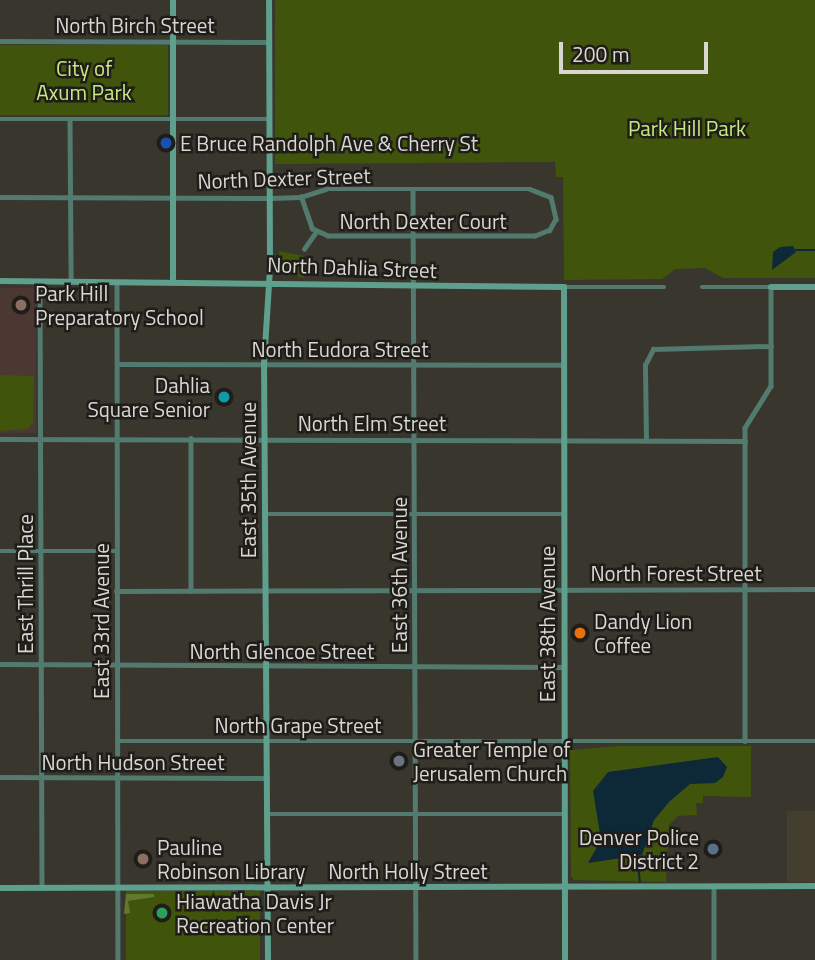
<!DOCTYPE html>
<style>
body{margin:0}
#map{position:relative;width:815px;height:960px;overflow:hidden;background:#39362d;font-family:"Titillium Web",sans-serif}
div>[style]{position:absolute}
[style*='--x']{left:calc(var(--x)*1px);top:calc(var(--y)*1px);width:calc(var(--w)*1px);rotate:calc(var(--a)*1deg)}
.built>*{inset:0;background:#443e2f;transform-origin:0 0}
.education>*{inset:0;background:#4c3833;transform-origin:0 0}
.green>*{inset:0;background:#41540b;transform-origin:0 0}
.forest>*{inset:0;background:#62792c}
.water>*{inset:0;background:#0d2937}
.stream>*{height:2px;margin:-1px;padding:0 1px;transform-origin:1px;border-radius:1px;background:#0d2937}
.street>*{height:4.5px;margin:-2.25px;padding:0 2.25px;transform-origin:2.25px;border-radius:2.25px;background:#527a6e}
.secondary>*{height:6px;margin:-3px;padding:0 3px;transform-origin:3px;border-radius:3px;background:#5f9f8d}
.dots>*{width:19px;height:19px;translate:-50% -50%;box-sizing:border-box;border:4px solid #1f1d19;border-radius:50%}
span{translate:-50% -50%;white-space:nowrap;text-align:center;line-height:1.15;-webkit-text-stroke:5px #1f1d19;paint-order:stroke}
.street-label{font-size:21px;color:#dad7d2}
.park-label{font-size:21px;color:#c7e981}
.poi-label{font-size:21px;color:#dad7d2}
.left{translate:0 -50%;text-align:left}
.right{translate:-100% -50%;text-align:right}
.scale{position:absolute;left:559px;top:42px;width:149px;height:32px;box-sizing:border-box;border:4px solid #dad7d2;border-top:0;padding-left:9px;font-size:21px;line-height:24px;white-space:nowrap;color:#dad7d2;-webkit-text-stroke:5px #1f1d19;paint-order:stroke}
</style>
<div id="map">
<div class="built">
<div style="left:815px;top:811px;width:71px;height:28px;rotate:90deg"></div>
</div>
<div class="education">
<div style="left:0;top:288px;width:36px;height:145px"></div>
</div>
<div class="green">
<div style="clip-path:polygon(275px 0,815px 0,815px 278px,723px 278px,705px 268px,675px 269px,662px 279px,564px 280px,563px 177px,556px 177px,555px 162px,275px 164px)"></div>
<div style="left:0;top:45px;width:168px;height:70px"></div>
<div style="clip-path:polygon(279px 251px,304px 256px,304px 278px,281px 272px)"></div>
<div style="clip-path:polygon(0 375px,34px 376px,33px 423px,27px 429px,0 431px)"></div>
<div style="clip-path:polygon(618px 746px,751px 746px,751px 797px,703px 796px,703px 803px,696px 803px,697px 815px,678px 816px,669px 825px,666px 882px,574px 880px,571px 876px,570px 750px)"></div>
<div style="left:126px;top:891px;width:134px;height:69px"></div>
</div>
<div class="forest">
<div style="clip-path:polygon(126px 894px,154px 894px,154px 897px,128px 901px,130px 913px,124px 914px)"></div>
</div>
<div class="water">
<div style="clip-path:polygon(780px 247px,793px 246px,796px 252px,772px 270px,773px 252px)"></div>
<div style="clip-path:polygon(718px 757px,727px 767px,723px 777px,715px 783px,690px 784px,669px 802px,654px 820px,642px 855px,588px 863px,601px 840px,593px 791px,608px 772px)"></div>
</div>
<div class="stream">
<div style="--x:796;--y:250;--w:19;--a:0"></div>
<div style="--x:637;--y:855;--w:27;--a:84"></div>
</div>
<div class="street">
<div style="--x:0;--y:41;--w:269;--a:0.2"></div>
<div style="--x:0;--y:119;--w:270;--a:0"></div>
<div style="--x:70;--y:119;--w:162;--a:89.6"></div>
<div style="--x:413;--y:190;--w:770;--a:89.78"></div>
<div style="--x:0;--y:197;--w:270;--a:0.2"></div>
<div style="--x:270;--y:198;--w:31;--a:-2"></div>
<div style="--x:301;--y:197;--w:26;--a:-18"></div>
<div style="--x:326;--y:189;--w:204;--a:0"></div>
<div style="--x:530;--y:189;--w:22;--a:21"></div>
<div style="--x:551;--y:197;--w:23;--a:77"></div>
<div style="--x:556;--y:219;--w:13;--a:119"></div>
<div style="--x:550;--y:230;--w:16;--a:158"></div>
<div style="--x:535;--y:236;--w:207;--a:180"></div>
<div style="--x:328;--y:236;--w:17;--a:-156"></div>
<div style="--x:312;--y:229;--w:34;--a:-109"></div>
<div style="--x:304;--y:249;--w:21;--a:-55"></div>
<div style="--x:40;--y:281;--w:607;--a:89.81"></div>
<div style="--x:117;--y:282;--w:678;--a:89.92"></div>
<div style="--x:564;--y:287;--w:100;--a:0"></div>
<div style="--x:702;--y:287;--w:69;--a:0"></div>
<div style="--x:771;--y:287;--w:99;--a:90"></div>
<div style="--x:771;--y:386;--w:49;--a:121.8"></div>
<div style="--x:745;--y:428;--w:313;--a:90"></div>
<div style="--x:117;--y:364;--w:447;--a:0.1"></div>
<div style="--x:191;--y:438;--w:153;--a:90"></div>
<div style="--x:0;--y:439;--w:745;--a:0.15"></div>
<div style="--x:646;--y:440;--w:75;--a:-90.8"></div>
<div style="--x:645;--y:365;--w:18;--a:-63"></div>
<div style="--x:653;--y:349;--w:118;--a:-1.5"></div>
<div style="--x:265;--y:514;--w:299;--a:0"></div>
<div style="--x:0;--y:551;--w:116;--a:0"></div>
<div style="--x:116;--y:591;--w:699;--a:-0.16"></div>
<div style="--x:0;--y:664;--w:564;--a:0.3"></div>
<div style="--x:117;--y:741;--w:698;--a:0"></div>
<div style="--x:0;--y:777;--w:267;--a:0.2"></div>
<div style="--x:267;--y:814;--w:298;--a:0"></div>
<div style="--x:714;--y:886;--w:74;--a:90"></div>
</div>
<div class="secondary">
<div style="--x:173;--y:0;--w:281;--a:90"></div>
<div style="--x:0;--y:281;--w:564;--a:0.61"></div>
<div style="--x:564;--y:287;--w:673;--a:89.91"></div>
<div style="--x:771;--y:287;--w:44;--a:0"></div>
<div style="--x:0;--y:888;--w:815;--a:-0.14"></div>
<div style="--x:268;--y:960;--w:596;--a:-90.38"></div>
<div style="--x:264;--y:364;--w:95;--a:-86.4"></div>
<div style="--x:270;--y:269;--w:269;--a:-90.2"></div>
</div>
<div class="dots">
<div style="left:166px;top:143px;background:#1a4fb4"></div>
<div style="left:21px;top:305px;background:#8d6e63"></div>
<div style="left:224px;top:397px;background:#0f9aa8"></div>
<div style="left:580px;top:633px;background:#e8710a"></div>
<div style="left:399px;top:761px;background:#6b7280"></div>
<div style="left:713px;top:849px;background:#5c6f8a"></div>
<div style="left:143px;top:859px;background:#8d6e63"></div>
<div style="left:162px;top:913px;background:#2e9e5b"></div>
</div>
<div class="street-label">
<span style="left:135px;top:25px">North Birch Street</span>
<span style="left:284px;top:178px;rotate:-2deg">North Dexter Street</span>
<span style="left:423px;top:221px">North Dexter Court</span>
<span style="left:352px;top:267px;rotate:2deg">North Dahlia Street</span>
<span style="left:340px;top:349px">North Eudora Street</span>
<span style="left:372px;top:423px">North Elm Street</span>
<span style="left:248px;top:480px;rotate:-90deg">East 35th Avenue</span>
<span style="left:676px;top:573px">North Forest Street</span>
<span style="left:399px;top:575px;rotate:-90deg">East 36th Avenue</span>
<span style="left:25px;top:584px;rotate:-90deg">East Thrill Place</span>
<span style="left:101px;top:621px;rotate:-90deg">East 33rd Avenue</span>
<span style="left:547px;top:624px;rotate:-90deg">East 38th Avenue</span>
<span style="left:282px;top:651px">North Glencoe Street</span>
<span style="left:298px;top:725px">North Grape Street</span>
<span style="left:133px;top:762px">North Hudson Street</span>
<span style="left:408px;top:871px">North Holly Street</span>
</div>
<div class="park-label">
<span style="left:84px;top:80px">City of<br>Axum Park</span>
<span style="left:687px;top:128px">Park Hill Park</span>
</div>
<div class="poi-label">
<span class="left" style="left:180px;top:143px">E Bruce Randolph Ave &amp; Cherry St</span>
<span class="left" style="left:35px;top:305px">Park Hill<br>Preparatory School</span>
<span class="right" style="left:210px;top:397px">Dahlia<br>Square Senior</span>
<span class="left" style="left:594px;top:633px">Dandy Lion<br>Coffee</span>
<span class="left" style="left:413px;top:761px">Greater Temple of<br>Jerusalem Church</span>
<span class="right" style="left:699px;top:849px">Denver Police<br>District 2</span>
<span class="left" style="left:157px;top:859px">Pauline<br>Robinson Library</span>
<span class="left" style="left:176px;top:913px">Hiawatha Davis Jr<br>Recreation Center</span>
</div>
<div class="scale">200 m</div>
</div>
